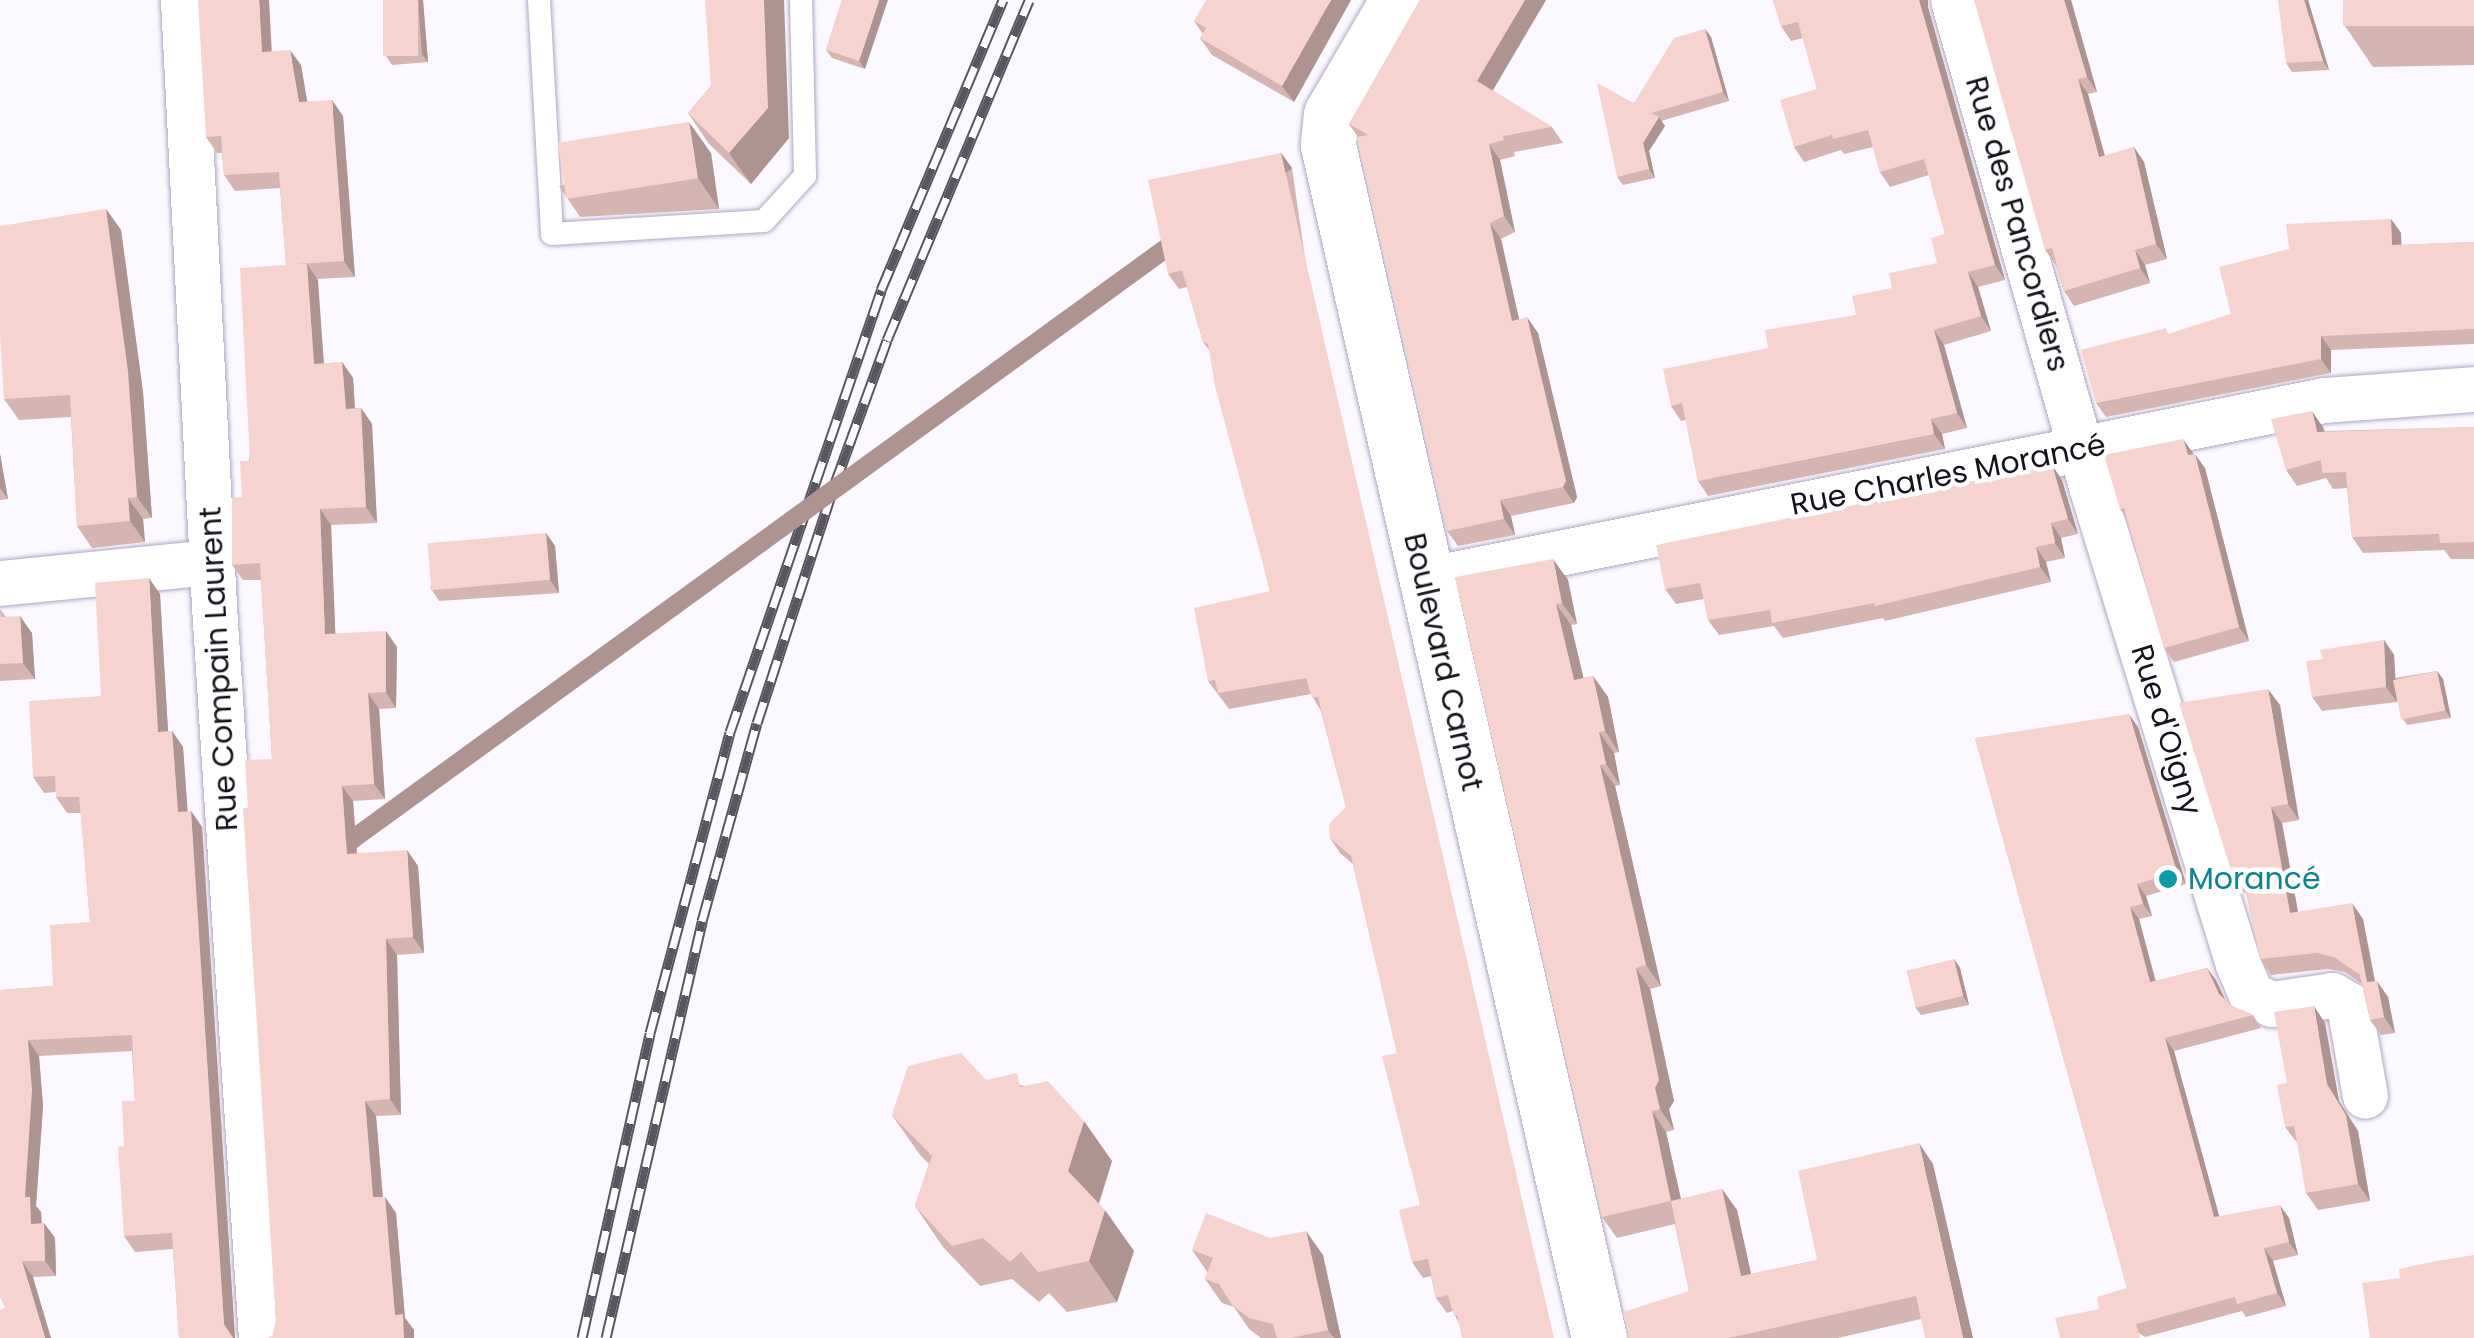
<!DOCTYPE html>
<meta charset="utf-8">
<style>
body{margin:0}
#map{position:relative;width:2474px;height:1338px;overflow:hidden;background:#fbf9ff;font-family:Poppins,sans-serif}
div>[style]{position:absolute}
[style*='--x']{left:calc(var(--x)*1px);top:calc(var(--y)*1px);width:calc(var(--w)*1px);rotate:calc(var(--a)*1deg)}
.roads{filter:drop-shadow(0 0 2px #afa6c3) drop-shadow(0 0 2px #afa6c3)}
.service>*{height:22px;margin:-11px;padding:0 11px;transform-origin:11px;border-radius:11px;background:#fff}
.minor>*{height:45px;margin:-22.5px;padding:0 22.5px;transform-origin:22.5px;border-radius:22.5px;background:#fff}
.tertiary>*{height:55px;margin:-27.5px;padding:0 27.5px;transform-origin:27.5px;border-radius:27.5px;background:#fff}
.rail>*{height:11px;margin-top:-5.5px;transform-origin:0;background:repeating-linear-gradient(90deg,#fff 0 22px,#5a565f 0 44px);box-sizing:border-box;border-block:2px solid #5a565f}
.wall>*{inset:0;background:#d4b5b2}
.shaded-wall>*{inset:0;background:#ad9491;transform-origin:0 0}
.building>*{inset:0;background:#f7d3cf;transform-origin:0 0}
.dots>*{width:28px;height:28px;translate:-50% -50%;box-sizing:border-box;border:5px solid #fff;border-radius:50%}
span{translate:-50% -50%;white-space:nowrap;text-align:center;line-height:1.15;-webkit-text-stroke:9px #fff;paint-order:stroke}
.street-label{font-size:30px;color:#16121c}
.culture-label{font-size:30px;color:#0d838f}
.left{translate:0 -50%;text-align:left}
</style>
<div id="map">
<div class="roads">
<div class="service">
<div style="--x:539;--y:0;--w:234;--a:86.8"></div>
<div style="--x:552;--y:234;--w:212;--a:-3.5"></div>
<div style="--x:764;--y:221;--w:61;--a:-47.7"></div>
<div style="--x:805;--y:176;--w:176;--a:-91.3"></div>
</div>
<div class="minor">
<div style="--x:183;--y:0;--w:607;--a:87.07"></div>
<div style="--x:214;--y:606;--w:734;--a:86.33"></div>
<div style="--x:1953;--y:0;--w:505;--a:74.15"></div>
<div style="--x:2091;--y:486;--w:500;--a:72.91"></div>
<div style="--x:2238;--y:964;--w:34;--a:67"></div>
<div style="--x:2251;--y:995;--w:23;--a:23"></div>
<div style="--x:2272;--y:1004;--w:61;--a:-8.5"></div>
<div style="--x:2332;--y:995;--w:20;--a:30"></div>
<div style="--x:2349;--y:1005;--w:92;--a:80"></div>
<div style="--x:1424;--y:580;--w:918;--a:-11.31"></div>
<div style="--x:2324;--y:400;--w:150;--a:-4.2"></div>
<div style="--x:0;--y:583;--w:213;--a:-5.7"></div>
</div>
<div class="tertiary">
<div style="--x:1398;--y:0;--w:132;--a:120.4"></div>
<div style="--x:1331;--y:114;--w:31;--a:96"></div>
<div style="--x:1328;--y:145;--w:1223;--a:77.2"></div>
</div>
</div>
<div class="rail">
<div style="--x:582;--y:1338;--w:312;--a:-77.4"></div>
<div style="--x:650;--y:1033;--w:311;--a:-75.1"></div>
<div style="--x:730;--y:732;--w:467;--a:-71.1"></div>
<div style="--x:881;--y:290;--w:315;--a:-67.2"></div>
<div style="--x:606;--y:1338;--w:428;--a:-77"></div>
<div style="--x:702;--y:921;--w:205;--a:-74.5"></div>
<div style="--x:757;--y:723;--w:249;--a:-72"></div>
<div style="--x:834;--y:486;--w:155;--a:-70"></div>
<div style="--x:887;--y:340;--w:368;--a:-67.3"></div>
</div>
<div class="wall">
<div style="clip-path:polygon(269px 0,272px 51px,301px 65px,307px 101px,343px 116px,355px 277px,317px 279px,324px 364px,342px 362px,353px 378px,355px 408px,361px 408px,372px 424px,377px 523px,331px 525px,335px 633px,397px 647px,396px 708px,379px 709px,385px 799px,353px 801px,357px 853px,418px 866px,424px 953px,397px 955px,401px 1115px,376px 1116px,383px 1197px,385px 1197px,396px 1213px,405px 1318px,414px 1330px,273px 1335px,276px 1321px,248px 808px,272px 759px,261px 580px,243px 580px,232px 565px,242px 497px,286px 265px,280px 188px,235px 191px,224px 175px,222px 153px,217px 153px,206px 137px)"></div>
<div style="clip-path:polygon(423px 0,428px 62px,392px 65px,386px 56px)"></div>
<div style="clip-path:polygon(842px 0,865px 69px,832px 58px,826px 50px)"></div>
<div style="clip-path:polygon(1351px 0,1294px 102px,1212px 55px,1200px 38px,1203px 34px,1194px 21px)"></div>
<div style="clip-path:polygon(1420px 0,1546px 0,1492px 90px,1552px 127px,1563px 143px,1514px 152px,1515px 156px,1500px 160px,1515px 232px,1501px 239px,1519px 319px,1538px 333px,1577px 497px,1574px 503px,1511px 516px,1515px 535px,1458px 546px,1447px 531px,1358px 137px,1349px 124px)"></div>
<div style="clip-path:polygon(1773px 0,1928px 0,1928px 7px,2005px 280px,1978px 287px,1991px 331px,1944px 345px,1967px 428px,1942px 434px,1945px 449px,1708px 496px,1698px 481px,1686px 420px,1681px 421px,1671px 406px,1768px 348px,1856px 315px,1892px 288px,1937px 263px,1945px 234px,1929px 175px,1890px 187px,1880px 172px,1873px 147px,1844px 154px,1841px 150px,1804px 162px,1794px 147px,1817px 89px,1803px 38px,1791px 41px,1781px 26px)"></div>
<div style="clip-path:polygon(2071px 0,2097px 92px,2088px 94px,2105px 156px,2134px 147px,2144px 162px,2167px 259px,2145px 265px,2150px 283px,2074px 306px,2064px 291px,2056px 265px,2045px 250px)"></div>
<div style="clip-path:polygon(2308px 0,2329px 70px,2292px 72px,2286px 63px)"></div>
<div style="clip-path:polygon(2474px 0,2474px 65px,2373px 67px,2345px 26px)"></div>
<div style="clip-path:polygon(1705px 29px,1711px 37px,1729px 101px,1661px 121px,1665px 126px,1649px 151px,1655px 178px,1623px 185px,1617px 177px,1634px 103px)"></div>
<div style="clip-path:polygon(711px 86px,789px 138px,751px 184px,709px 144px,688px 113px)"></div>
<div style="clip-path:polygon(711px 153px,719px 209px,580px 217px,559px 186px)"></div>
<div style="clip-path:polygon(1281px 153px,1292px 168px,1459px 1324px,1453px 1311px,1447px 1313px,1436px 1298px,1431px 1276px,1423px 1278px,1412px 1262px,1420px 1205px,1397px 1053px,1353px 864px,1340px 853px,1330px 838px,1346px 807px,1321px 711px,1311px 694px,1229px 709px,1208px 681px,1270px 591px,1210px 351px,1203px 342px,1187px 287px,1179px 289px,1168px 274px)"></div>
<div style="clip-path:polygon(106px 209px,121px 230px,143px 392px,152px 518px,143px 519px,145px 542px,92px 548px,77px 526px,71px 417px,19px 420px,4px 399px)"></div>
<div style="clip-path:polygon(2391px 219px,2401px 233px,2401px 245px,2474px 242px,2474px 344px,2331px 350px,2331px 373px,2106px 417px,2096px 403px,2170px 334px,2231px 314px)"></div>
<div style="clip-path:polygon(2323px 427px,2325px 431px,2474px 427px,2474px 559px,2451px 559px,2444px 550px,2363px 553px,2352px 537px,2347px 488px,2333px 489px,2326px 478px,2297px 486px,2286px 470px)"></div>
<div style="clip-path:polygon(0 454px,8px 499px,0 500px)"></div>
<div style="clip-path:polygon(2193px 454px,2205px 468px,2249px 641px,2174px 662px,2164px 648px,2127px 519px,2120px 509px)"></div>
<div style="clip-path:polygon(2062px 480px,2078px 534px,2061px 538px,2065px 558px,2046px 562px,2051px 582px,1885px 621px,1883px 618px,1783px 638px,1774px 626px,1719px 635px,1708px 620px,1704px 599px,1676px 604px,1665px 589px)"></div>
<div style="clip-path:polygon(546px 533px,555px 546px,559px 593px,439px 601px,430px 587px)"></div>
<div style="clip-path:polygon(1455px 577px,1568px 580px,1577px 624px,1571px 625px,1583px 678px,1593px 676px,1608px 697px,1619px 752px,1614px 753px,1620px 785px,1615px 786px,1661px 986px,1650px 989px,1674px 1101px,1669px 1109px,1674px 1130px,1666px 1132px,1681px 1199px,1722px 1189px,1737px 1210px,1751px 1274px,1817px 1260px,1933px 1164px,1921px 1319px,1838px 1338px,1629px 1338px,1689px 1291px,1675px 1224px,1617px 1238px,1602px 1217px)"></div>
<div style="clip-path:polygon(160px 594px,168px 731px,172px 731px,183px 747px,187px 812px,191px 811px,202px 827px,235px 1338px,179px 1338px,173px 1249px,135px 1252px,124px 1236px,124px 1146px,135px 1101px,132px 1051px,39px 1056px,43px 1106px,36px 1206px,41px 1212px,42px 1223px,44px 1223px,55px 1238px,56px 1276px,33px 1277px,5px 1308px,0 990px,53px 986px,90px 922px,81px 813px,67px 813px,56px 797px,56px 792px,44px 793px,33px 777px,101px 696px)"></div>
<div style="clip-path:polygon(0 609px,6px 617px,32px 633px,35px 679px,0 681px)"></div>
<div style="clip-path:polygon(2384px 640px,2394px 655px,2395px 678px,2437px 671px,2443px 679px,2451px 718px,2407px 725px,2401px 716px,2396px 693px,2397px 702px,2322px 711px,2312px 697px,2323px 659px)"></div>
<div style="clip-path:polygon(2280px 705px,2299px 820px,2282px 823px,2298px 912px,2363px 919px,2375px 981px,2388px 997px,2395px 1033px,2381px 1035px,2370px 1020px,2362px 984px,2345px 972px,2328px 969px,2271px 975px,2260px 959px,2246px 892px,2244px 893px,2233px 877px)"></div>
<div style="clip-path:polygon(2138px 727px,2186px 884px,2146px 896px,2152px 916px,2139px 919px,2156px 981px,2207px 968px,2216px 980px,2225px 999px,2232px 1006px,2253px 1015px,2261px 1028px,2174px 1051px,2219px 1216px,2289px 1218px,2298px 1255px,2273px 1261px,2286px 1306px,2246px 1317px,2242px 1311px,2145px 1337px,2099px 1309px,2127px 1288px,1975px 738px)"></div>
<div style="clip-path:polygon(1954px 959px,1960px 968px,1969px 1005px,1921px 1015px,1915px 1007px)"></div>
<div style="clip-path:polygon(2325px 1023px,2339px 1101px,2358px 1131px,2370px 1201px,2318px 1210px,2306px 1193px,2298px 1144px,2285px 1127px,2287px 1083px)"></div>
<div style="clip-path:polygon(986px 1080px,1026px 1086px,1112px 1161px,1099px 1204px,1134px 1251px,1117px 1302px,1067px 1312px,1049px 1293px,1039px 1302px,1012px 1279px,980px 1286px,943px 1247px,915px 1206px,929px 1164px,920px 1155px,892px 1115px)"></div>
<div style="clip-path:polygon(1270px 1238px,1323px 1255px,1341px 1338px,1261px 1338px,1249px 1329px,1234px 1307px,1222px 1303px,1205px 1279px,1208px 1273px,1192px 1250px)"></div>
</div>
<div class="shaded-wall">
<div style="clip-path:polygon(259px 0,269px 0,272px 68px,262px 52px)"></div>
<div style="clip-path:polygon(418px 0,423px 0,428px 62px,422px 54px)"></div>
<div style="clip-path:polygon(764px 0,784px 0,789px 138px,751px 184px,729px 153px)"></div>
<div style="clip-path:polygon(879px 0,888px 0,865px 69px,859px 61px)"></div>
<div style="clip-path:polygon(1331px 0,1351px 0,1294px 102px,1282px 86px)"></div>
<div style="clip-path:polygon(1525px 0,1546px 0,1489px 97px,1477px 81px)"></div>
<div style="clip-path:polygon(1919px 0,1928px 0,1928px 7px,2005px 280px,1995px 265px)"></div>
<div style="clip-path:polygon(2064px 0,2071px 0,2097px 92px,2087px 77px)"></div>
<div style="clip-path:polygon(2304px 0,2308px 0,2329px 70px,2323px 61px)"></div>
<div style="clip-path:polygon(1705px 29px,1711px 37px,1729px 101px,1723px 92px)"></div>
<div style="clip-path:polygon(290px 50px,301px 65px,310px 118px,299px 102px)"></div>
<div style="clip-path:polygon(2078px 79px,2088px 94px,2109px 172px,2099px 157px)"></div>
<div style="clip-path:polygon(332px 100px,343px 116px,355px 277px,344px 261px)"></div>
<div style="clip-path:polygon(1659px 117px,1665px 126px,1649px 151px,1655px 178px,1649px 169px,1643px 143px)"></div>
<div style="clip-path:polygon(689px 122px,711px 153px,719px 209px,698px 178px)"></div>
<div style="clip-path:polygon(1489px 144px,1500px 160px,1515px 232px,1504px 216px)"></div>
<div style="clip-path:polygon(2134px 147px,2144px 162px,2167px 259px,2156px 244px)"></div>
<div style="left:1281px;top:153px;width:19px;height:1216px;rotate:54deg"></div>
<div style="clip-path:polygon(106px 209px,121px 230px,143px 392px,152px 518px,137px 497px)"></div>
<div style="clip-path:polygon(2391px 219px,2401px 233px,2402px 260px,2392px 245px)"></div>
<div style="clip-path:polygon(1490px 223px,1501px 239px,1523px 337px,1512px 321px)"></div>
<div style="clip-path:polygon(2135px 250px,2145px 265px,2150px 283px,2140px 268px)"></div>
<div style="clip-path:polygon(307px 264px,318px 280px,325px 380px,314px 364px)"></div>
<div style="clip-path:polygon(1968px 272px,1978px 287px,1991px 331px,1981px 316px)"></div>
<div style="clip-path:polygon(1527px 317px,1538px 333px,1577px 497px,1574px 503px,1563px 487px)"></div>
<div style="clip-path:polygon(1934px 330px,1944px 345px,1967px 428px,1957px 413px)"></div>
<div style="clip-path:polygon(2321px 336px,2331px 350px,2331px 373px,2321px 359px)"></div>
<div style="clip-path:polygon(342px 362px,353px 378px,356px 425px,346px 409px)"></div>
<div style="clip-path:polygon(361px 408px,372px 424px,377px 523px,366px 507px)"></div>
<div style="clip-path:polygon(2312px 411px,2323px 427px,2328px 448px,2317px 432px)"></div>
<div style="clip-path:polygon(1931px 419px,1942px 434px,1945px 449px,1934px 434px)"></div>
<div style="clip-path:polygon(2183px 439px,2193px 453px,2198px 470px,2188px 455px)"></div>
<div style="clip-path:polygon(0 454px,8px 499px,0 488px)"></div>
<div style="clip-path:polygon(2195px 454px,2205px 468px,2249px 641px,2239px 627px)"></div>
<div style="clip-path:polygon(2052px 465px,2062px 480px,2078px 534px,2068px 519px)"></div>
<div style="clip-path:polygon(128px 498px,143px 519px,145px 542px,130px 521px)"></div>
<div style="clip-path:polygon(1500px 500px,1511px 516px,1515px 535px,1504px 519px)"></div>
<div style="clip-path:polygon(320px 509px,331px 525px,336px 649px,325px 634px)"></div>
<div style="clip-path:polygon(2051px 523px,2061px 538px,2065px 558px,2055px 543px)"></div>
<div style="clip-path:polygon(546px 533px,555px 546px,559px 593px,550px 580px)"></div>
<div style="clip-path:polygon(2036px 547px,2046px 562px,2051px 582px,2040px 567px)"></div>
<div style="clip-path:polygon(1553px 559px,1568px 580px,1577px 624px,1562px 603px)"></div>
<div style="clip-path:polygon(149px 578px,160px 594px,169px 748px,158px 732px)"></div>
<div style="clip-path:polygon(1556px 604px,1571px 625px,1589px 701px,1574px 680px)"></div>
<div style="clip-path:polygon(20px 616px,32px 633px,35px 679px,23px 663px)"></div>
<div style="clip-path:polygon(386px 631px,397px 647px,396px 708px,386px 692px)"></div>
<div style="clip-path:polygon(2384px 640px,2394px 655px,2397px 702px,2386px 687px)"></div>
<div style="clip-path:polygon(2437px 671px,2443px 679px,2451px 718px,2445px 710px)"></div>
<div style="clip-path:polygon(1593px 676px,1608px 697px,1619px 752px,1605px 731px)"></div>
<div style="clip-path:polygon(2268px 689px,2280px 705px,2299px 820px,2288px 804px)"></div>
<div style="clip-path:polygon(368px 693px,379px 709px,385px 799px,374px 784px)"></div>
<div style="clip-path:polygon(2129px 714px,2138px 727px,2186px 884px,2177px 872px)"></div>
<div style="clip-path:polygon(172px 731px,183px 747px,189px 828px,178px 812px)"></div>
<div style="clip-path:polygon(1599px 732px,1614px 753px,1620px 785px,1606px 764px)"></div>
<div style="clip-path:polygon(1600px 765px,1615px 786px,1661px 986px,1646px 965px)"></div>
<div style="clip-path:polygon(342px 786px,353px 801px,358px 869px,347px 854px)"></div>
<div style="clip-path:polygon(2271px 807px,2282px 823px,2301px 929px,2290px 913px)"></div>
<div style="clip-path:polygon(191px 811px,202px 827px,235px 1338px,233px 1338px,224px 1324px)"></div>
<div style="clip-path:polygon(407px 850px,418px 866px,424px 953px,413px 937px)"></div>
<div style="clip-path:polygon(2137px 884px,2146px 896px,2152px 916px,2143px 904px)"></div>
<div style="clip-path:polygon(2352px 903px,2363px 919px,2378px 998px,2367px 982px)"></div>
<div style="clip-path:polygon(2130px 907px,2139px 919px,2159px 995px,2150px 982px)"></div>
<div style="clip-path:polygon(386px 939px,397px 955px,401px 1115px,390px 1099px)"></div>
<div style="clip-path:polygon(1954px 959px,1960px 968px,1969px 1005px,1963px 996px)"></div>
<div style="clip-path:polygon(1636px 968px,1650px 989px,1674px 1101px,1669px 1109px,1674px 1130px,1660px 1109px,1655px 1088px)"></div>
<div style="clip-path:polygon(2207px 968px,2216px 980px,2228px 1006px,2219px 994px)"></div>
<div style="clip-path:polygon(2377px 981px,2388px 997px,2395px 1033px,2384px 1017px)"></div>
<div style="clip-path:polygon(2314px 1006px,2325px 1023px,2339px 1101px,2358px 1131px,2370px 1201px,2358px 1184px,2327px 1084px)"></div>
<div style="clip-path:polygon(2165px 1038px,2174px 1051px,2223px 1230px,2214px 1217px)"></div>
<div style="clip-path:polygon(28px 1040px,39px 1056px,43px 1106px,36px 1206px,41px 1212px,42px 1239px,31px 1224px,25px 1197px)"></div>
<div style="clip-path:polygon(365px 1101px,376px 1116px,384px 1213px,373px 1197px)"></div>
<div style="clip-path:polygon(1652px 1111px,1666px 1132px,1686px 1222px,1671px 1201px)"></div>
<div style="clip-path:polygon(1084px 1121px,1112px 1161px,1096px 1212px,1068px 1171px)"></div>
<div style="clip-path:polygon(1919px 1143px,1933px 1164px,1973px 1338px,1963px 1338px)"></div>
<div style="clip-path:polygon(1722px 1189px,1737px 1210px,1756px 1297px,1741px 1276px)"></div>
<div style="clip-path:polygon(385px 1197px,396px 1213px,405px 1318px,414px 1330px,414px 1338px,404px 1338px,395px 1315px)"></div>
<div style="clip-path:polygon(2280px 1205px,2289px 1218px,2298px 1255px,2289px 1242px)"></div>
<div style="clip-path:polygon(1105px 1210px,1134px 1251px,1117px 1302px,1089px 1261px)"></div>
<div style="clip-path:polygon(44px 1223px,55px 1238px,56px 1276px,45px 1261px)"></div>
<div style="clip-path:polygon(1306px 1231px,1323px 1255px,1341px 1338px,1334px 1338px,1328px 1330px)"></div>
<div style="clip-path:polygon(2264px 1248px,2273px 1261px,2286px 1306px,2277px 1293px)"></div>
<div style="clip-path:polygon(22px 1261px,33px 1277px,51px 1338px,45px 1338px)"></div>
</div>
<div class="building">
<div style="clip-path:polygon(198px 0,259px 0,262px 52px,290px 50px,299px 102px,332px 100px,344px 261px,296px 264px,307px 264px,314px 364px,342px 362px,346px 409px,361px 408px,366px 507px,320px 509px,325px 634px,386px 631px,386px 692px,368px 693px,374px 784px,342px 786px,347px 854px,407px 850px,413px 937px,386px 939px,390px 1099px,365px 1101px,373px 1197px,385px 1197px,395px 1315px,403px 1314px,404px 1338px,268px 1338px,273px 1335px,276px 1321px,243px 808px,248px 808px,245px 760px,272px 759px,260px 563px,232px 565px,232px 498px,242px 497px,240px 461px,250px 461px,240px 268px,286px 265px,279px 172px,224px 175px,221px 136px,206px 137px)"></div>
<div style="left:383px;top:0;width:35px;height:56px"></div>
<div style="clip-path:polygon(705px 0,764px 0,768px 108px,729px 153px,688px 113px,711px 86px)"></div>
<div style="clip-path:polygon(842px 0,879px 0,859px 61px,826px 50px)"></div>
<div style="clip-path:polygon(1206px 0,1331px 0,1282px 86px,1200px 38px,1206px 28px,1194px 21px)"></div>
<div style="clip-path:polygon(1420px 0,1525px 0,1477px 81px,1552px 127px,1503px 136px,1504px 140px,1489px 144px,1504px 216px,1490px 223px,1512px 321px,1527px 317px,1566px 481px,1563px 487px,1500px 500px,1504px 519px,1447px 531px,1357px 137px,1368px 135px,1349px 124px)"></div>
<div style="clip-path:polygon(1773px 0,1919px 0,1995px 265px,1968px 272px,1981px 316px,1934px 330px,1957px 413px,1931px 419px,1934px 434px,1698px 481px,1682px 403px,1671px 406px,1663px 369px,1768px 348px,1765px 330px,1856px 315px,1852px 296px,1892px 288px,1889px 273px,1937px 263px,1931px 238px,1945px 234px,1924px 159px,1880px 172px,1868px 130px,1833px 139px,1832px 135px,1794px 147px,1780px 100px,1817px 89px,1798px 22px,1781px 26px)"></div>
<div style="clip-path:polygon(1974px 0,2064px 0,2087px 77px,2078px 79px,2099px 157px,2134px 147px,2156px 244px,2135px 250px,2140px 268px,2064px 291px,2052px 248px,2045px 250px)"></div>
<div style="clip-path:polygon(2278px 0,2304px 0,2323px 61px,2286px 63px)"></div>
<div style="left:2343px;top:0;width:131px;height:26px"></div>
<div style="clip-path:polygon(1705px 29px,1723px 92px,1651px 113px,1659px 117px,1643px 143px,1649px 169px,1617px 177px,1597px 83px,1634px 103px,1674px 38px)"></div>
<div style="left:689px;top:122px;width:57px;height:133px;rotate:81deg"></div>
<div style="clip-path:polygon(1281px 153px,1554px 1338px,1462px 1338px,1457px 1315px,1454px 1316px,1448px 1295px,1436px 1298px,1428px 1259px,1412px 1262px,1399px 1210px,1420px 1205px,1382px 1056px,1397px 1053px,1351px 856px,1330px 838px,1329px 824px,1346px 807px,1318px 697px,1312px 698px,1306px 678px,1218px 693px,1215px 680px,1208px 681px,1194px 608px,1270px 591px,1215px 386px,1208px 344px,1203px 342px,1182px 270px,1168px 274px,1148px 180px)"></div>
<div style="clip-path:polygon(106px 209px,128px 371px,137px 497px,128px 498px,130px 521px,77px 526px,70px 395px,4px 399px,0 336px,0 226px)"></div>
<div style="clip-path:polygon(2391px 219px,2392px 245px,2474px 242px,2474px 329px,2321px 336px,2321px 359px,2096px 403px,2081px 350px,2166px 328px,2168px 334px,2231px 314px,2219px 267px,2289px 249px,2286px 224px)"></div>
<div style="clip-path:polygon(2312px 411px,2317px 432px,2474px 427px,2474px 542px,2440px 543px,2439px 534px,2352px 537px,2346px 472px,2322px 473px,2321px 460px,2286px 470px,2271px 419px)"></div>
<div style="clip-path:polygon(2183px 439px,2188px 455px,2195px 454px,2239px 627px,2164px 648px,2124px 508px,2120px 509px,2104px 455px)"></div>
<div style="clip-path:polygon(2052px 465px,2068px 519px,2051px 523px,2055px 543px,2036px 547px,2040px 567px,1875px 606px,1874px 603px,1772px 623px,1770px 610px,1708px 620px,1700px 583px,1665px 589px,1656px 545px)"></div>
<div style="left:546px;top:533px;width:47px;height:119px;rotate:85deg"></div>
<div style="clip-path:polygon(1553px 559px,1562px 603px,1556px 604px,1574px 680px,1593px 676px,1605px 731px,1599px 732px,1606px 764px,1600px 765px,1646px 965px,1636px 968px,1659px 1080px,1655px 1088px,1660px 1109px,1652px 1111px,1671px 1201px,1722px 1189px,1741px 1276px,1817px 1260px,1798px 1171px,1919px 1143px,1963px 1338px,1925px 1338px,1916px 1296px,1729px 1338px,1629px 1338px,1623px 1312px,1689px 1291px,1671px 1201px,1602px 1217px,1455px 577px)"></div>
<div style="clip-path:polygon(149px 578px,158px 732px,172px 731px,178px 812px,191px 811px,224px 1324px,233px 1338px,179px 1338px,172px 1233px,124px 1236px,118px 1147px,124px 1146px,122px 1101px,135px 1101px,132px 1035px,28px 1040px,32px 1090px,25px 1197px,30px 1197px,31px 1224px,44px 1223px,45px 1261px,22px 1261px,45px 1338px,0 1338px,0 1310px,5px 1308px,0 1297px,0 990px,53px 986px,50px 925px,90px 922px,79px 797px,56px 797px,55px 776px,33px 777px,29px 701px,101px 696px,95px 583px)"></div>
<div style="clip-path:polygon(0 609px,1px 617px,20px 616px,23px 663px,0 664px)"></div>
<div style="clip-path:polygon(2384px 640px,2386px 687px,2312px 697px,2306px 661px,2323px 659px,2320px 650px)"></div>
<div style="left:2437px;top:671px;width:40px;height:45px;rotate:78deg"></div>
<div style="clip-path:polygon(2268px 689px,2288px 804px,2271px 807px,2290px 913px,2352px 903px,2367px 982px,2377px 981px,2384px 1017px,2370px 1020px,2360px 975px,2334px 957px,2317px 953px,2260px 959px,2243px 875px,2233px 877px,2179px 703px)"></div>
<div style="clip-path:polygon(2129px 714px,2177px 872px,2137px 884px,2143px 904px,2130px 907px,2150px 982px,2207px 968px,2219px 994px,2232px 1006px,2253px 1015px,2165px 1038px,2214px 1217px,2280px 1205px,2289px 1242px,2264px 1248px,2277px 1293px,2237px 1304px,2235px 1297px,2136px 1324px,2140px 1338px,2060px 1338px,2055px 1318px,2099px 1309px,2097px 1297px,2127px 1288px,1975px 738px)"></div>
<div style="left:1954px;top:959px;width:38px;height:49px;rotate:76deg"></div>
<div style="clip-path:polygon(2314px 1006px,2327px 1084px,2346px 1115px,2358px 1184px,2306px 1193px,2294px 1126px,2285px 1127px,2277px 1085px,2287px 1083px,2274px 1012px)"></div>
<div style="clip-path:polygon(961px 1053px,986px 1080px,1017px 1073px,1020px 1087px,1048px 1081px,1084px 1121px,1068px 1171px,1105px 1210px,1089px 1261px,1038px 1272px,1021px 1252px,1010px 1262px,983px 1238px,952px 1246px,915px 1206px,932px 1156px,892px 1115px,908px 1066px)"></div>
<div style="clip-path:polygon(1206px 1213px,1270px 1238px,1306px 1231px,1328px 1330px,1291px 1338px,1277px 1338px,1273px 1324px,1249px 1318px,1232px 1305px,1219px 1284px,1205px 1279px,1213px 1258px,1192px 1250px)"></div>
<div style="clip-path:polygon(2474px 1255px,2474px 1338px,2370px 1338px,2362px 1283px,2400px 1278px,2399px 1269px,2436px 1261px)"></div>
</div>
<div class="dots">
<div style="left:2168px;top:879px;background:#0f9aa8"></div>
</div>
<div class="street-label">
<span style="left:2017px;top:224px;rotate:74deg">Rue des Pancordiers</span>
<span style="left:1948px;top:475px;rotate:-11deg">Rue Charles Morancé</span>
<span style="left:1443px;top:662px;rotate:77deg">Boulevard Carnot</span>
<span style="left:219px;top:669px;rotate:-93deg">Rue Compain Laurent</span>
<span style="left:2166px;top:730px;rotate:73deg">Rue d'Oigny</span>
</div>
<div class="culture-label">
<span class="left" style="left:2188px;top:879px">Morancé</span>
</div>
</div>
